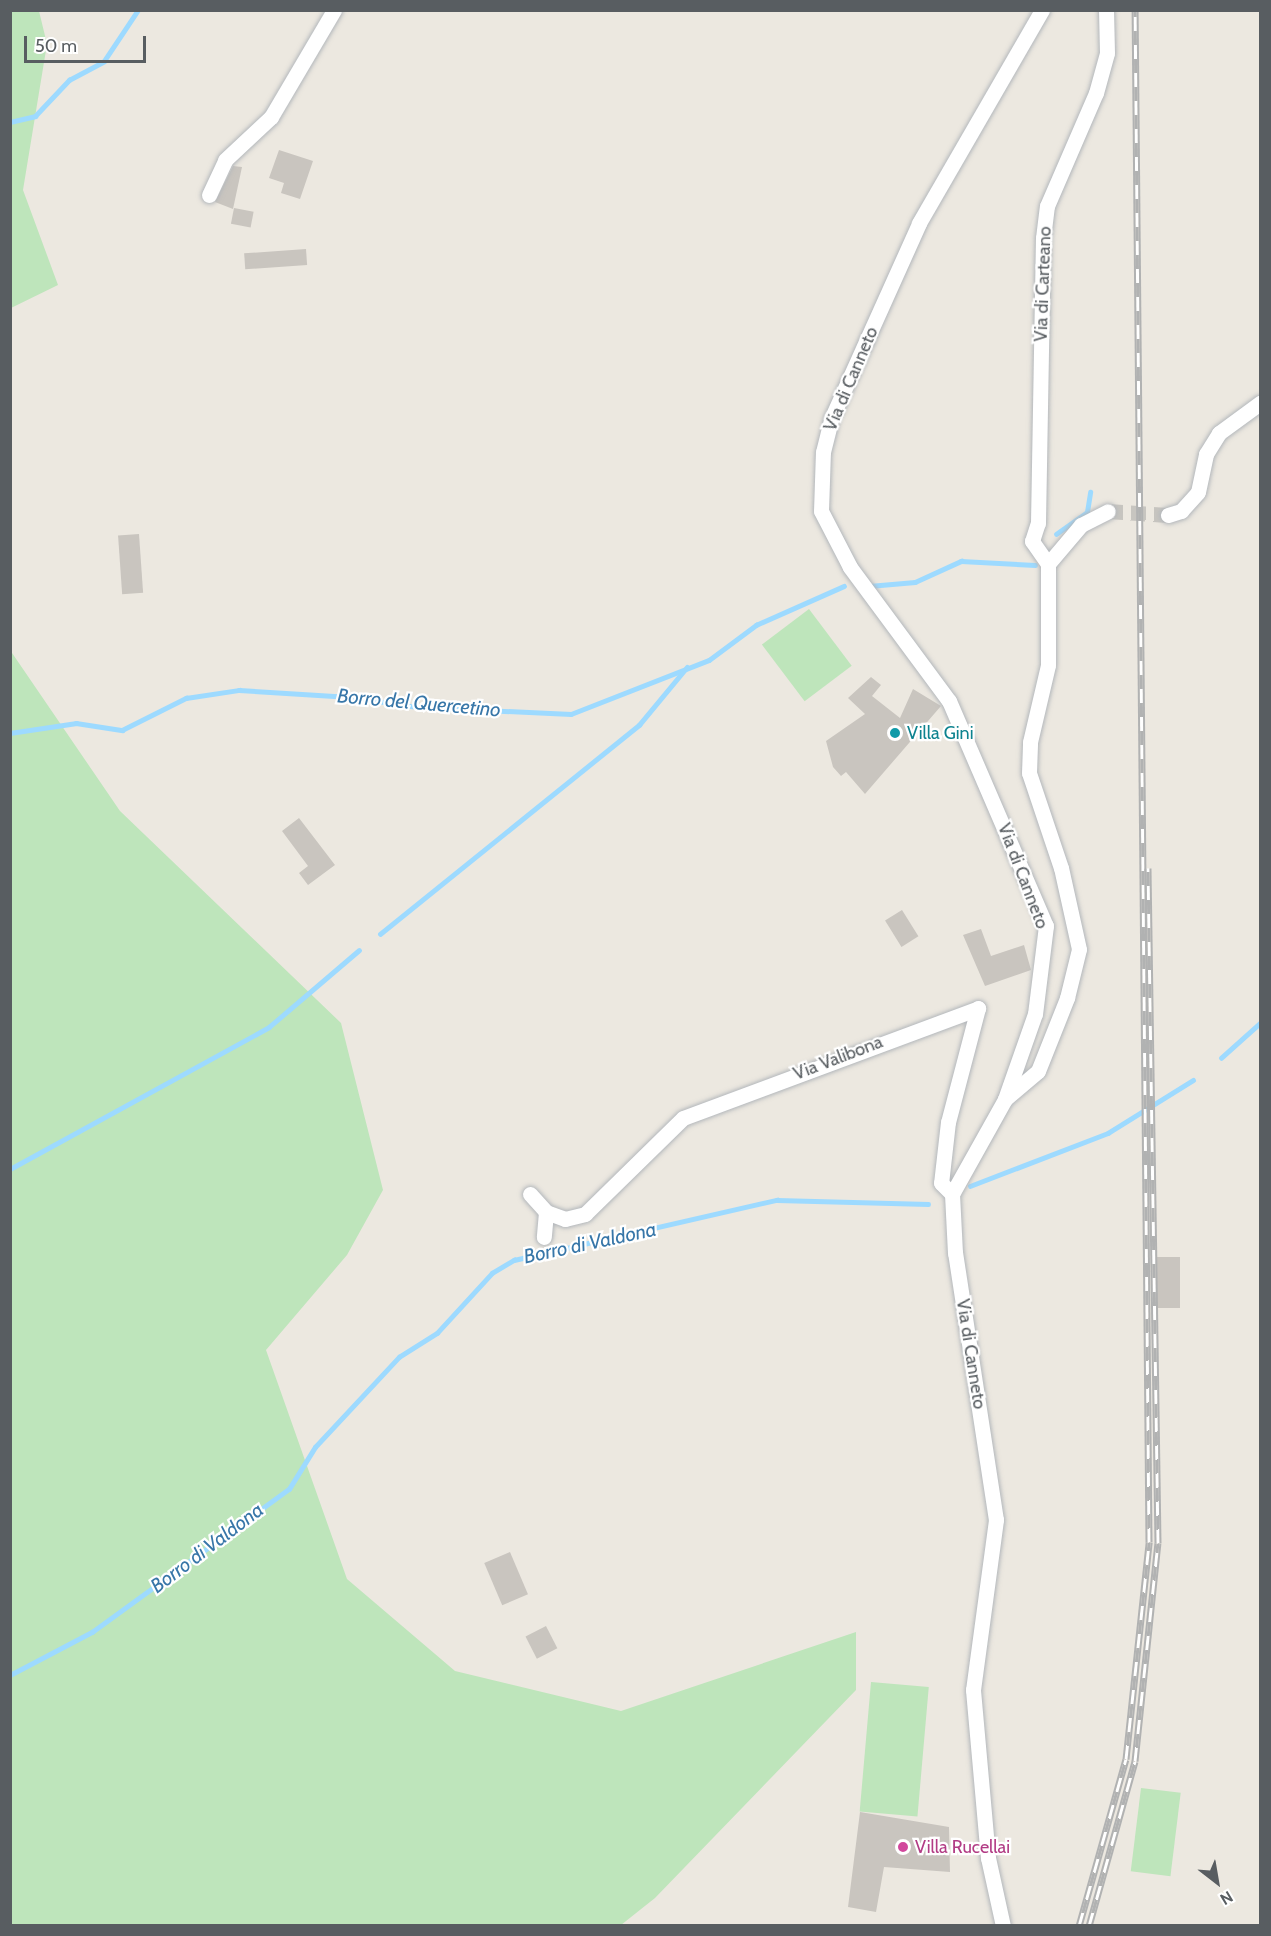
<!DOCTYPE html>
<style>
body{margin:0}
#map{position:relative;width:1271px;height:1936px;overflow:hidden;background:#ece8e0;font-family:Cabin,sans-serif}
div>[style]{position:absolute}
[style*='--x']{left:calc(var(--x)*1px);top:calc(var(--y)*1px);width:calc(var(--w)*1px);rotate:calc(var(--a)*1deg)}
.green>*{inset:0;background:#bee5bb;transform-origin:0 0}
.stream>*{height:4.5px;margin:-2.25px;padding:0 2.25px;transform-origin:2.25px;border-radius:2.25px;background:#9ddaff}
.building>*{inset:0;background:#c9c5bf;transform-origin:0 0}
.street-tunnel>*{height:15px;margin-top:-7.5px;transform-origin:0;background:repeating-linear-gradient(90deg,#c7c5c0 0 15px,transparent 0 23px)}
.roads{filter:drop-shadow(0 0 2px #b3b7bb) drop-shadow(0 0 2px #b3b7bb)}
.street>*{height:15px;margin:-7.5px;padding:0 7.5px;transform-origin:7.5px;border-radius:7.5px;background:#fff}
.rail>*{height:7px;margin-top:-3.5px;transform-origin:0;background:repeating-linear-gradient(90deg,#fff 0 14px,#b1b2b2 0 28px);box-sizing:border-box;border-block:2px solid #b1b2b2}
.dots>*{width:16px;height:16px;translate:-50% -50%;box-sizing:border-box;border:3px solid #fff;border-radius:50%}
span{translate:-50% -50%;white-space:nowrap;text-align:center;line-height:1.15;-webkit-text-stroke:4.5px #fff;paint-order:stroke}
.street-label{font-size:18px;color:#585d61}
.culture-label{font-size:18px;color:#0d838f}
.left{translate:0 -50%;text-align:left}
.hotel-label{font-size:18px;color:#b23c85}
.water-label{font-size:20px;color:#3776a8;font-style:italic}
.frame{position:absolute;inset:0;border:12px solid #585d61;pointer-events:none}
.north{position:absolute;left:1187px;top:1852px;width:60px;height:60px;-webkit-text-stroke:4px #fff;paint-order:stroke;rotate:149deg;font-size:16px;font-weight:700;line-height:24px;text-align:center;color:#585d61}
.north::after{content:'';display:block;margin:auto;width:21px;height:27px;background:#585d61;clip-path:polygon(50% 0,100% 100%,50% 72%,0 100%)}
.scale{position:absolute;left:24px;top:36px;width:122px;height:27px;box-sizing:border-box;border:3px solid #585d61;border-top:0;padding-left:8px;font-size:18px;line-height:21px;white-space:nowrap;color:#585d61;-webkit-text-stroke:4px #fff;paint-order:stroke}
</style>
<div id="map">
<div class="green">
<div style="clip-path:polygon(11px 10px,39px 11px,47px 44px,23px 190px,58px 285px,11px 308px)"></div>
<div style="left:809px;top:609px;width:71px;height:59px;rotate:53deg"></div>
<div style="clip-path:polygon(10px 650px,120px 811px,341px 1023px,383px 1190px,347px 1255px,266px 1350px,347px 1579px,455px 1671px,621px 1711px,856px 1632px,856px 1690px,655px 1898px,621px 1925px,11px 1925px)"></div>
<div style="left:871px;top:1682px;width:58px;height:130px;rotate:5deg"></div>
<div style="left:1141px;top:1788px;width:40px;height:84px;rotate:7deg"></div>
</div>
<div class="stream">
<div style="--x:10;--y:122;--w:26;--a:-13"></div>
<div style="--x:35;--y:116;--w:50;--a:-46.6"></div>
<div style="--x:69;--y:80;--w:40;--a:-28"></div>
<div style="--x:104;--y:61;--w:61;--a:-56.3"></div>
<div style="--x:1056;--y:534;--w:38;--a:-35"></div>
<div style="--x:1087;--y:512;--w:20;--a:-81"></div>
<div style="--x:869;--y:586;--w:46;--a:-5"></div>
<div style="--x:915;--y:582;--w:51;--a:-24.5"></div>
<div style="--x:961;--y:561;--w:74;--a:3.1"></div>
<div style="--x:10;--y:733;--w:67;--a:-8.6"></div>
<div style="--x:76;--y:723;--w:47;--a:8.7"></div>
<div style="--x:122;--y:730;--w:72;--a:-26.6"></div>
<div style="--x:186;--y:698;--w:54;--a:-8.6"></div>
<div style="--x:239;--y:690;--w:111;--a:3.6"></div>
<div style="--x:350;--y:697;--w:68;--a:8.5"></div>
<div style="--x:417;--y:707;--w:154;--a:2.6"></div>
<div style="--x:571;--y:714;--w:148;--a:-21.4"></div>
<div style="--x:709;--y:660;--w:59;--a:-36.7"></div>
<div style="--x:756;--y:625;--w:96;--a:-23.9"></div>
<div style="--x:380;--y:934;--w:333;--a:-38.9"></div>
<div style="--x:639;--y:725;--w:75;--a:-50.4"></div>
<div style="--x:1221;--y:1058;--w:52;--a:-41.9"></div>
<div style="--x:10;--y:1169;--w:295;--a:-28.7"></div>
<div style="--x:269;--y:1027;--w:118;--a:-40.5"></div>
<div style="--x:970;--y:1186;--w:148;--a:-21"></div>
<div style="--x:1108;--y:1133;--w:100;--a:-31.9"></div>
<div style="--x:10;--y:1675;--w:93;--a:-27.7"></div>
<div style="--x:92;--y:1632;--w:243;--a:-36"></div>
<div style="--x:289;--y:1489;--w:49;--a:-58.2"></div>
<div style="--x:315;--y:1447;--w:123;--a:-47"></div>
<div style="--x:399;--y:1357;--w:45;--a:-32.3"></div>
<div style="--x:437;--y:1333;--w:81;--a:-47.5"></div>
<div style="--x:492;--y:1273;--w:26;--a:-31"></div>
<div style="--x:514;--y:1260;--w:270;--a:-12.9"></div>
<div style="--x:777;--y:1200;--w:151;--a:1.5"></div>
</div>
<div class="building">
<div style="clip-path:polygon(279px 150px,313px 161px,300px 199px,281px 193px,284px 183px,269px 178px)"></div>
<div style="clip-path:polygon(233px 166px,242px 167px,233px 209px,215px 202px)"></div>
<div style="left:234px;top:208px;width:20px;height:16px;rotate:11deg"></div>
<div style="left:306px;top:249px;width:16px;height:62px;rotate:86deg"></div>
<div style="left:139px;top:534px;width:59px;height:21px;rotate:86deg"></div>
<div style="clip-path:polygon(871px 677px,881px 685px,872px 696px,900px 718px,913px 689px,941px 706px,865px 794px,846px 772px,841px 776px,833px 767px,826px 741px,865px 714px,848px 698px)"></div>
<div style="clip-path:polygon(299px 818px,335px 865px,308px 885px,299px 873px,308px 866px,282px 831px)"></div>
<div style="left:902px;top:910px;width:31px;height:20px;rotate:58deg"></div>
<div style="clip-path:polygon(981px 929px,991px 956px,1024px 945px,1031px 970px,985px 986px,963px 935px)"></div>
<div style="left:1156px;top:1257px;width:24px;height:51px"></div>
<div style="left:510px;top:1552px;width:46px;height:28px;rotate:67deg"></div>
<div style="left:546px;top:1626px;width:25px;height:23px;rotate:63deg"></div>
<div style="clip-path:polygon(860px 1812px,949px 1827px,950px 1872px,884px 1867px,876px 1912px,848px 1907px)"></div>
</div>
<div class="street-tunnel">
<div style="--x:1108;--y:511;--w:60;--a:3.8"></div>
</div>
<div class="roads">
<div class="street">
<div style="--x:209;--y:195;--w:38;--a:-65"></div>
<div style="--x:225;--y:160;--w:63;--a:-43.1"></div>
<div style="--x:271;--y:117;--w:124;--a:-59.5"></div>
<div style="--x:1168;--y:515;--w:14;--a:-17"></div>
<div style="--x:1181;--y:511;--w:25;--a:-48"></div>
<div style="--x:1198;--y:492;--w:39;--a:-78"></div>
<div style="--x:1206;--y:454;--w:25;--a:-58"></div>
<div style="--x:1219;--y:433;--w:51;--a:-36.2"></div>
<div style="--x:1048;--y:564;--w:28;--a:-125"></div>
<div style="--x:1032;--y:541;--w:19;--a:-72"></div>
<div style="--x:1038;--y:523;--w:285;--a:-89"></div>
<div style="--x:1043;--y:238;--w:32;--a:-83"></div>
<div style="--x:1047;--y:206;--w:123;--a:-66.6"></div>
<div style="--x:1096;--y:93;--w:41;--a:-74.6"></div>
<div style="--x:1107;--y:53;--w:43;--a:-91.3"></div>
<div style="--x:1005;--y:1099;--w:43;--a:-40.3"></div>
<div style="--x:1038;--y:1071;--w:79;--a:-68.3"></div>
<div style="--x:1067;--y:998;--w:50;--a:-76.2"></div>
<div style="--x:1079;--y:949;--w:83;--a:-102.5"></div>
<div style="--x:1061;--y:868;--w:100;--a:-108.6"></div>
<div style="--x:1029;--y:773;--w:31;--a:-88"></div>
<div style="--x:1030;--y:742;--w:79;--a:-76.8"></div>
<div style="--x:1048;--y:665;--w:101;--a:-90"></div>
<div style="--x:1048;--y:564;--w:51;--a:-49.8"></div>
<div style="--x:1081;--y:525;--w:30;--a:-27"></div>
<div style="--x:530;--y:1194;--w:24;--a:48"></div>
<div style="--x:546;--y:1212;--w:25;--a:95"></div>
<div style="--x:546;--y:1212;--w:20;--a:20"></div>
<div style="--x:565;--y:1219;--w:21;--a:-14"></div>
<div style="--x:585;--y:1214;--w:137;--a:-44.4"></div>
<div style="--x:683;--y:1118;--w:315;--a:-20.4"></div>
<div style="--x:978;--y:1008;--w:118;--a:104.7"></div>
<div style="--x:948;--y:1122;--w:61;--a:96.5"></div>
<div style="--x:941;--y:1183;--w:16;--a:45"></div>
<div style="--x:1003;--y:1926;--w:70;--a:-102.4"></div>
<div style="--x:988;--y:1858;--w:169;--a:-95.1"></div>
<div style="--x:973;--y:1690;--w:172;--a:-82.3"></div>
<div style="--x:996;--y:1520;--w:270;--a:-98.7"></div>
<div style="--x:955;--y:1253;--w:59;--a:-92.9"></div>
<div style="--x:952;--y:1194;--w:109;--a:-60.8"></div>
<div style="--x:1005;--y:1099;--w:90;--a:-70.6"></div>
<div style="--x:1035;--y:1014;--w:89;--a:-82.9"></div>
<div style="--x:1046;--y:926;--w:245;--a:-113.3"></div>
<div style="--x:949;--y:701;--w:167;--a:-126.5"></div>
<div style="--x:850;--y:567;--w:63;--a:-117.4"></div>
<div style="--x:821;--y:511;--w:59;--a:-88.1"></div>
<div style="--x:823;--y:452;--w:36;--a:-76"></div>
<div style="--x:832;--y:417;--w:213;--a:-65.8"></div>
<div style="--x:919;--y:223;--w:246;--a:-60"></div>
</div>
</div>
<div class="rail">
<div style="--x:1079;--y:1926;--w:173;--a:-74.3"></div>
<div style="--x:1126;--y:1759;--w:218;--a:-83.9"></div>
<div style="--x:1149;--y:1542;--w:1532;--a:-90.52"></div>
<div style="--x:1089;--y:1926;--w:171;--a:-74.4"></div>
<div style="--x:1135;--y:1761;--w:219;--a:-84"></div>
<div style="--x:1158;--y:1543;--w:675;--a:-90.85"></div>
</div>
<div class="dots">
<div style="left:895px;top:733px;background:#0f9aa8"></div>
<div style="left:903px;top:1847px;background:#d1479c"></div>
</div>
<div class="street-label">
<span style="left:1043px;top:284px;rotate:-88deg">Via di Carteano</span>
<span style="left:851px;top:379px;rotate:-67deg">Via di Canneto</span>
<span style="left:1023px;top:876px;rotate:69deg">Via di Canneto</span>
<span style="left:838px;top:1058px;rotate:-21deg">Via Valibona</span>
<span style="left:971px;top:1354px;rotate:81deg">Via di Canneto</span>
</div>
<div class="culture-label">
<span class="left" style="left:907px;top:733px">Villa Gini</span>
</div>
<div class="hotel-label">
<span class="left" style="left:915px;top:1847px">Villa Rucellai</span>
</div>
<div class="water-label">
<span style="left:419px;top:703px;rotate:5deg">Borro del Quercetino</span>
<span style="left:590px;top:1243px;rotate:-12deg">Borro di Valdona</span>
<span style="left:207px;top:1548px;rotate:-37deg">Borro di Valdona</span>
</div>
<div class="frame"></div>
<div class="north">N</div>
<div class="scale">50 m</div>
</div>
